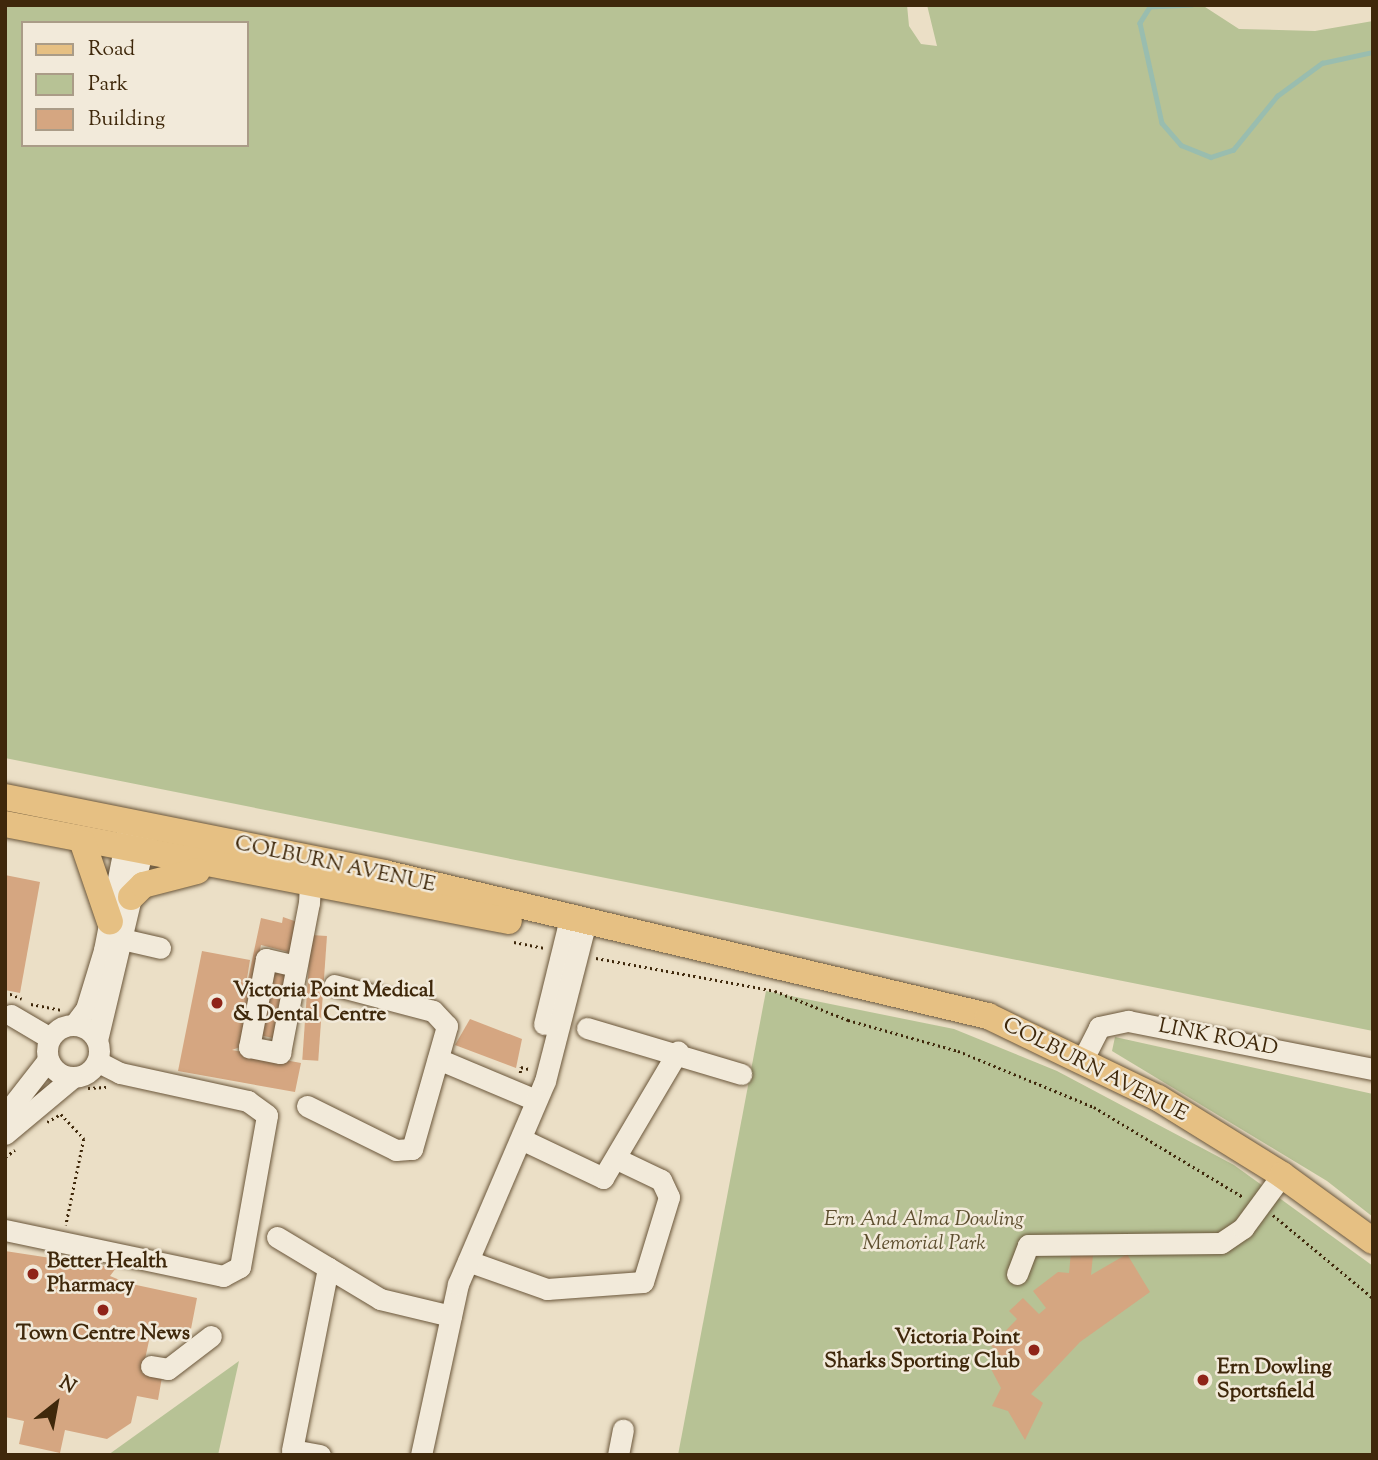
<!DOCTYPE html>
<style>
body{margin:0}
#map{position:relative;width:1378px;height:1460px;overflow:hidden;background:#ebdfc6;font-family:"Sorts Mill Goudy",serif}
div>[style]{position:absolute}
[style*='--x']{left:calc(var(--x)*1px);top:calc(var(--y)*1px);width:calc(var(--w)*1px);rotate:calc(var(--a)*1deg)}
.green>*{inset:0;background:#b7c295}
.stream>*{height:4.5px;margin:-2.25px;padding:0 2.25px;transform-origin:2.25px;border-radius:2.25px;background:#99bdaf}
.building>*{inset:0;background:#d5a681;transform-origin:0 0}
.path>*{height:2.5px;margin-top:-1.25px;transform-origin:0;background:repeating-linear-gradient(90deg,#3f280b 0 2px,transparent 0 5.5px)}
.roads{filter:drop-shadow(0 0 2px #6a563a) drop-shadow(0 0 2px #6a563a)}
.minor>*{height:21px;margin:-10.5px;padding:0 10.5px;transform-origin:10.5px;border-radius:10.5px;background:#f2eada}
.minor>.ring{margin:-10.5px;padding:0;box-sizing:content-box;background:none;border:21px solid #f2eada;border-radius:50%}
.major>*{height:26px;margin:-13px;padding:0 13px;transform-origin:13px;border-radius:13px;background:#e6c083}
.dots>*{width:19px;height:19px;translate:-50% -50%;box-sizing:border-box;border:4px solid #f2eada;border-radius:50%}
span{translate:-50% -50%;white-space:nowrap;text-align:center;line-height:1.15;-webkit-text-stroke:5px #f2eada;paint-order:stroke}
.street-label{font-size:21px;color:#3f280b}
.poi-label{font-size:21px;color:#3f280b;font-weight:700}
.left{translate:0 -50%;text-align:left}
.right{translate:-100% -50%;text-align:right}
.park-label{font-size:21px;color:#5d4e2e;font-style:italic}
.frame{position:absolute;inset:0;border:7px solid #3f280b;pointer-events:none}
.legend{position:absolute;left:21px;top:21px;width:228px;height:126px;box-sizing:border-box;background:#f2eada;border:2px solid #aa9c87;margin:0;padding:9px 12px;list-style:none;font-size:21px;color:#3f280b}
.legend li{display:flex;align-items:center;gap:14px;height:35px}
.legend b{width:35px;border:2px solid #aa9c87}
.north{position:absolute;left:21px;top:1369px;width:70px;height:70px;-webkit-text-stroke:5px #f2eada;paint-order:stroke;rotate:31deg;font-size:19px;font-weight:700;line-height:28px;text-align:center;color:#3f280b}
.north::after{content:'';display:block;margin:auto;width:24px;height:32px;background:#3f280b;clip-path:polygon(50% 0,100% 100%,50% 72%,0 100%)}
</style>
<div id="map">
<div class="green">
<div style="clip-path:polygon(evenodd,5px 5px,907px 5px,909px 26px,921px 44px,937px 46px,927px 5px,1202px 5px,1239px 29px,1315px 31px,1373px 21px,1373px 1031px,5px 758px,5px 5px,23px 23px,247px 23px,247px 145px,23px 145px,23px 23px)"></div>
<div style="clip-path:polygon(766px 991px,954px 1029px,1057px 1071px,1234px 1165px,1373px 1266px,1373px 1455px,678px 1455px)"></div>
<div style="clip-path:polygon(1115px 1037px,1373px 1094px,1373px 1217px,1327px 1181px,1112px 1051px)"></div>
<div style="clip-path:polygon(239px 1361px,218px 1455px,108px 1455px)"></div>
</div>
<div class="stream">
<div style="--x:1192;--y:5;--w:42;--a:177.3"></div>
<div style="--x:1150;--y:7;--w:19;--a:122"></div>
<div style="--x:1140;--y:23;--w:102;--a:77.6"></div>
<div style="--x:1162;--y:123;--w:29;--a:49"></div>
<div style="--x:1181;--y:145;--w:32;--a:22"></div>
<div style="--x:1211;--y:157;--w:23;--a:-18"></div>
<div style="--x:1233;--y:150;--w:70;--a:-50.8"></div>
<div style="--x:1277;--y:96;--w:56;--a:-36.3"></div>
<div style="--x:1322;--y:63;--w:52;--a:-12.2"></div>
</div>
<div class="building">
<div style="clip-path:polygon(5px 875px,40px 882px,20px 993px,5px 990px)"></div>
<div style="clip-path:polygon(283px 917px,300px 923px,296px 954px,261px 945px,240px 1047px,232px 1050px,301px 1063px,295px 1092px,178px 1071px,202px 951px,250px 960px,243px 1003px,261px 918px,282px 923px)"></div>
<div style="left:311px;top:935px;width:16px;height:125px;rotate:4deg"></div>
<div style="left:271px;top:967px;width:19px;height:69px;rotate:12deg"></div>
<div style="clip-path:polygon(470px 1019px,522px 1039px,516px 1068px,455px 1045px)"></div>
<div style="clip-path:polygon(5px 1251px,116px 1268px,110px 1276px,127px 1283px,197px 1298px,190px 1334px,152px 1327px,142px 1373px,162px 1377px,158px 1400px,137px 1396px,131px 1423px,107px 1439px,65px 1430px,60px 1453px,19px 1444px,24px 1421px,5px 1417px)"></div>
<div style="clip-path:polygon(1071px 1252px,1093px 1255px,1091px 1275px,1127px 1254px,1150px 1292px,1080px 1342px,1031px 1394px,1043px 1403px,1025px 1440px,1008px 1411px,992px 1406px,1001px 1388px,991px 1369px,999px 1353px,991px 1346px,1017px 1319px,1009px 1311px,1023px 1298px,1039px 1314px,1046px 1308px,1033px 1291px,1058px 1272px,1069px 1273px)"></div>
</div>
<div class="path">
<div style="--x:514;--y:942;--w:32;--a:11"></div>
<div style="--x:596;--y:958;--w:182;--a:10.4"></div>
<div style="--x:775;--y:991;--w:79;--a:21.7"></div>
<div style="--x:848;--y:1020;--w:114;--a:15.7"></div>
<div style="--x:958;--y:1051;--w:147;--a:22.4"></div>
<div style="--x:1094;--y:1107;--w:174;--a:31.1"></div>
<div style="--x:5;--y:992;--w:18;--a:22"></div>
<div style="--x:31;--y:1004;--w:32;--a:11"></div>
<div style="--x:520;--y:1073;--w:6;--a:-81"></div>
<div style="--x:521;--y:1067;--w:8;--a:14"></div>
<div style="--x:88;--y:1088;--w:18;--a:-3"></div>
<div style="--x:47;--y:1122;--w:16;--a:-30"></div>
<div style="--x:61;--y:1114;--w:34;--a:47"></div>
<div style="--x:84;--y:1139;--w:88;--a:101.8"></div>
<div style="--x:5;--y:1157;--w:12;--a:-35"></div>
<div style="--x:1273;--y:1215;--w:130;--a:39.7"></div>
</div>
<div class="roads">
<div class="minor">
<div style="--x:122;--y:939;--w:39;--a:13"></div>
<div style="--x:296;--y:966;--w:31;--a:-167"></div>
<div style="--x:266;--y:959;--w:90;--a:100.9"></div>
<div style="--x:249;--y:1047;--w:32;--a:11"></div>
<div style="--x:280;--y:1053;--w:153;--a:-79.1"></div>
<div style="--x:309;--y:903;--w:18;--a:-87"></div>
<div style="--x:11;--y:1015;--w:45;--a:30.5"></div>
<div style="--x:544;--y:1024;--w:109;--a:-76.2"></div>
<div class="ring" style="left:47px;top:1025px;width:31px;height:31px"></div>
<div style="--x:74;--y:1025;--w:20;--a:-53"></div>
<div style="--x:86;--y:1009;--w:62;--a:-73"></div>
<div style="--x:104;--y:950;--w:119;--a:-78.9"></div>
<div style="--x:587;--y:1028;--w:161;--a:16.6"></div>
<div style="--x:97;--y:1040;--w:211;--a:-76.6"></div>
<div style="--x:438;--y:1059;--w:103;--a:22.8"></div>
<div style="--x:1083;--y:1059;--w:36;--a:-63"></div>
<div style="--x:1099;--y:1027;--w:30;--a:-12"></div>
<div style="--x:1128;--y:1021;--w:250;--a:11.1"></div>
<div style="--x:307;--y:1106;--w:99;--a:26.3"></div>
<div style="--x:396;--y:1150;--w:16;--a:-4"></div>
<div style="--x:412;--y:1149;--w:128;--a:-74.1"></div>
<div style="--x:447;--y:1026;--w:21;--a:-133"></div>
<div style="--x:433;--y:1011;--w:102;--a:-165.3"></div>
<div style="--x:5;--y:1115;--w:70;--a:-52"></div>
<div style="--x:5;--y:1134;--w:87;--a:-39.9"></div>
<div style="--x:521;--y:1139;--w:91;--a:25.4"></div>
<div style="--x:603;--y:1178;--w:147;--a:-59.4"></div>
<div style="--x:5;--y:1230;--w:223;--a:11.9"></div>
<div style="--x:223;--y:1276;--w:19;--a:-28"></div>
<div style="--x:240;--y:1267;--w:154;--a:-79.9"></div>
<div style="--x:267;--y:1115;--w:24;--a:-144"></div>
<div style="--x:248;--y:1101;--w:131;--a:-167.7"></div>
<div style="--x:120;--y:1073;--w:25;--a:-153"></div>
<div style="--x:277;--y:1237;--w:120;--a:31"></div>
<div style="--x:380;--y:1299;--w:73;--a:13.5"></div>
<div style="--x:468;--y:1261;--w:84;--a:19.5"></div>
<div style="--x:547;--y:1289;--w:96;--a:-4.2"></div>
<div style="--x:643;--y:1282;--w:89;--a:-73"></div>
<div style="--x:669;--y:1197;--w:19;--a:-115"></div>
<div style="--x:661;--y:1180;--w:47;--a:-154.5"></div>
<div style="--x:1017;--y:1274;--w:31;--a:-69"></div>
<div style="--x:1028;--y:1245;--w:193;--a:-0.6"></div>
<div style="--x:1221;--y:1243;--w:27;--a:-34"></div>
<div style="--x:1243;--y:1228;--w:66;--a:-53.7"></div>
<div style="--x:151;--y:1366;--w:17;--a:10"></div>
<div style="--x:168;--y:1369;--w:54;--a:-37.5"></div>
<div style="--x:320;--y:1455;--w:28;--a:-170"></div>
<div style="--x:292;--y:1450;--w:186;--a:-78.8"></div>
<div style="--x:421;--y:1455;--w:175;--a:-77.8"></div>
<div style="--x:458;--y:1284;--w:221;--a:-66.8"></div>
<div style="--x:545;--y:1081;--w:165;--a:-75.6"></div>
<div style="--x:618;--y:1455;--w:26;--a:-79"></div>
</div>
<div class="major">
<div style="--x:5;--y:797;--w:387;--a:11.3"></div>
<div style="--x:384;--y:873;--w:621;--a:13.32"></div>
<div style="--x:988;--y:1016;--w:189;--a:25.8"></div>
<div style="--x:1158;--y:1098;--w:146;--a:31.8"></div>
<div style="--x:1282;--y:1175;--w:112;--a:36"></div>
<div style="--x:5;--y:824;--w:513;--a:10.89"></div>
<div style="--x:83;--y:843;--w:83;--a:71.1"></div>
<div style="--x:131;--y:897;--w:17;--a:-45"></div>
<div style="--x:143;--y:885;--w:56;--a:-14.5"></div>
</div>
</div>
<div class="dots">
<div style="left:217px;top:1003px;background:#8f2418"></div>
<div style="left:33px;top:1274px;background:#8f2418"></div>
<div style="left:103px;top:1310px;background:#8f2418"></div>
<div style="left:1034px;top:1350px;background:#8f2418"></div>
<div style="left:1203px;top:1380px;background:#8f2418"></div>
</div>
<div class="street-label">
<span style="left:335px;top:865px;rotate:12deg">COLBURN AVENUE</span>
<span style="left:1218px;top:1038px;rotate:11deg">LINK ROAD</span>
<span style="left:1095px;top:1070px;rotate:27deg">COLBURN AVENUE</span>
</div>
<div class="poi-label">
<span class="left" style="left:233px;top:1003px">Victoria Point Medical<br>&amp; Dental Centre</span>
<span class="left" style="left:47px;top:1274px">Better Health<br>Pharmacy</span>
<span style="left:103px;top:1334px">Town Centre News</span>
<span class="right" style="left:1020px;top:1350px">Victoria Point<br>Sharks Sporting Club</span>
<span class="left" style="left:1217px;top:1380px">Ern Dowling<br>Sportsfield</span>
</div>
<div class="park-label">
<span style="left:924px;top:1232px">Ern And Alma Dowling<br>Memorial Park</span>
</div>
<div class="frame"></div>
<ul class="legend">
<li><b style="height:9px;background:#e6c083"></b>Road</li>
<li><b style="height:19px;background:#b7c295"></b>Park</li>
<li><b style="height:19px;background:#d5a681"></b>Building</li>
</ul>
<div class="north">N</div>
</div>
